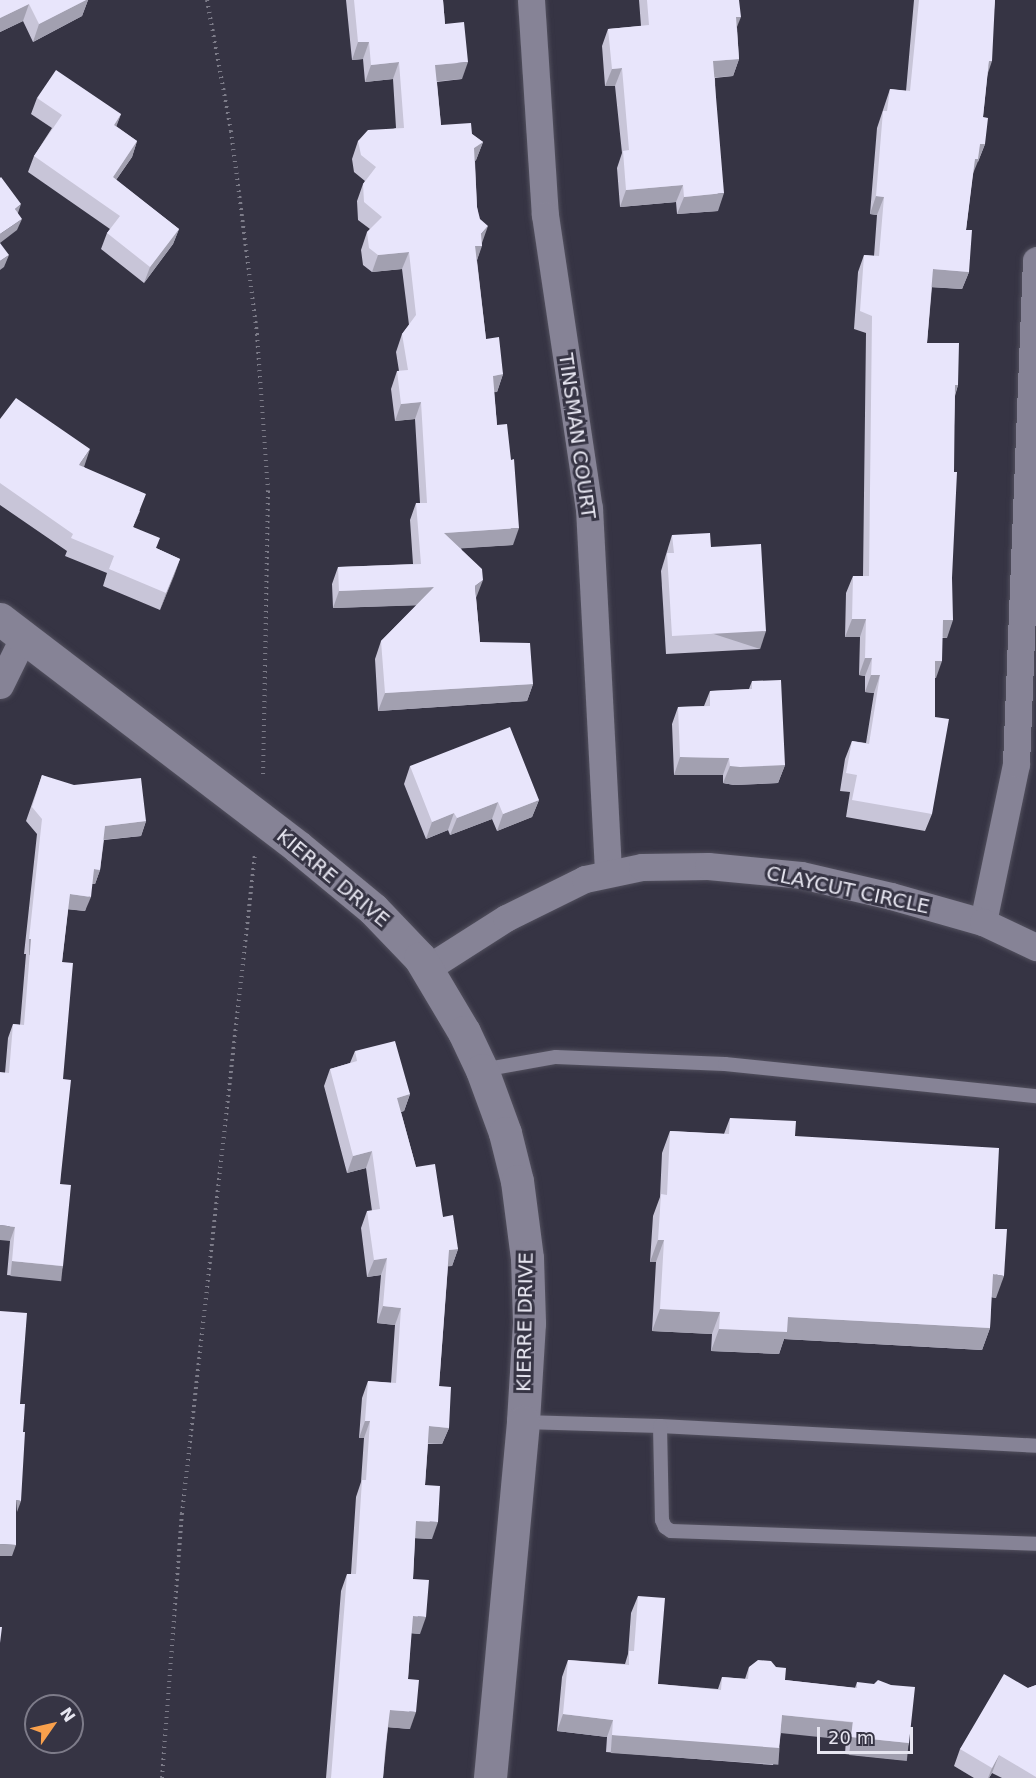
<!DOCTYPE html>
<style>
body{margin:0}
#map{position:relative;width:1036px;height:1778px;overflow:hidden;background:#363444;font-family:"DejaVu Sans",sans-serif}
div>[style]{position:absolute}
[style*='--x']{left:calc(var(--x)*1px);top:calc(var(--y)*1px);width:calc(var(--w)*1px);rotate:calc(var(--a)*1deg)}
.path>*{height:4px;margin-top:-2px;transform-origin:0;background:repeating-linear-gradient(90deg,#7d7c89 0 1.5px,transparent 0 6px)}
.roads{filter:drop-shadow(0 0 2px #52505e) drop-shadow(0 0 2px #52505e)}
.lane>*{height:14px;margin:-7px;padding:0 7px;transform-origin:7px;border-radius:7px;background:#868396}
.street>*{height:27px;margin:-13.5px;padding:0 13.5px;transform-origin:13.5px;border-radius:13.5px;background:#868396}
.secondary>*{height:33px;margin:-16.5px;padding:0 16.5px;transform-origin:16.5px;border-radius:16.5px;background:#868396}
.wall>*{inset:0;background:#c8c5d8}
.shaded-wall>*{inset:0;background:#a2a0b0;transform-origin:0 0}
.building>*{inset:0;background:#e8e5fb}
span{translate:-50% -50%;white-space:nowrap;text-align:center;line-height:1.15;-webkit-text-stroke:6px #363444;paint-order:stroke}
.street-label{font-size:20px;color:#e7e6f1}
.north{position:absolute;left:24px;top:1694px;width:60px;height:60px;box-sizing:border-box;background:#363444;border:2px solid #7d7b89;border-radius:50%;rotate:56deg;font-size:16px;font-weight:700;line-height:24px;text-align:center;color:#e7e6f1}
.north::after{content:'';display:block;margin:auto;width:21px;height:27px;background:#f9a04c;clip-path:polygon(50% 0,100% 100%,50% 72%,0 100%)}
.scale{position:absolute;left:817px;top:1727px;width:96px;height:27px;box-sizing:border-box;border:3px solid #e7e6f1;border-top:0;padding-left:8px;font-size:18px;line-height:21px;white-space:nowrap;color:#e7e6f1;-webkit-text-stroke:4px #363444;paint-order:stroke}
</style>
<div id="map">
<div class="path">
<div style="--x:207;--y:0;--w:133;--a:79.6"></div>
<div style="--x:231;--y:131;--w:205;--a:82.7"></div>
<div style="--x:257;--y:334;--w:157;--a:86"></div>
<div style="--x:268;--y:491;--w:286;--a:91"></div>
<div style="--x:162;--y:1778;--w:265;--a:-85.7"></div>
<div style="--x:182;--y:1514;--w:664;--a:-83.69"></div>
</div>
<div class="roads">
<div class="lane">
<div style="--x:482;--y:1070;--w:75;--a:-10"></div>
<div style="--x:556;--y:1057;--w:169;--a:2.4"></div>
<div style="--x:725;--y:1064;--w:313;--a:5.9"></div>
<div style="--x:523;--y:1422;--w:137;--a:1.7"></div>
<div style="--x:660;--y:1426;--w:377;--a:3"></div>
<div style="--x:660;--y:1426;--w:94;--a:88.8"></div>
<div style="--x:662;--y:1520;--w:8;--a:67"></div>
<div style="--x:665;--y:1527;--w:7;--a:34"></div>
<div style="--x:671;--y:1531;--w:365;--a:2"></div>
</div>
<div class="street">
<div style="--x:531;--y:0;--w:215;--a:86.3"></div>
<div style="--x:545;--y:215;--w:296;--a:81.5"></div>
<div style="--x:589;--y:508;--w:364;--a:87"></div>
<div style="--x:0;--y:685;--w:52;--a:-63.9"></div>
<div style="--x:983;--y:922;--w:161;--a:-78.2"></div>
<div style="--x:1016;--y:764;--w:504;--a:-87.73"></div>
<div style="--x:426;--y:969;--w:95;--a:-32.5"></div>
<div style="--x:506;--y:918;--w:88;--a:-26.3"></div>
<div style="--x:585;--y:879;--w:58;--a:-11.9"></div>
<div style="--x:642;--y:867;--w:66;--a:-0.9"></div>
<div style="--x:708;--y:866;--w:93;--a:5.5"></div>
<div style="--x:801;--y:875;--w:92;--a:13.1"></div>
<div style="--x:891;--y:896;--w:96;--a:15.8"></div>
<div style="--x:983;--y:922;--w:59;--a:25.3"></div>
</div>
<div class="secondary">
<div style="--x:0;--y:619;--w:375;--a:37.4"></div>
<div style="--x:298;--y:847;--w:97;--a:39.6"></div>
<div style="--x:373;--y:909;--w:68;--a:46.2"></div>
<div style="--x:420;--y:958;--w:86;--a:59.3"></div>
<div style="--x:464;--y:1032;--w:42;--a:64.7"></div>
<div style="--x:482;--y:1070;--w:67;--a:69.9"></div>
<div style="--x:505;--y:1133;--w:49;--a:76"></div>
<div style="--x:517;--y:1181;--w:78;--a:82.6"></div>
<div style="--x:527;--y:1258;--w:65;--a:88.2"></div>
<div style="--x:529;--y:1323;--w:99;--a:93.5"></div>
<div style="--x:523;--y:1422;--w:358;--a:95.3"></div>
</div>
</div>
<div class="wall">
<div style="clip-path:polygon(0 0,88px 0,82px 16px,33px 42px,23px 21px,0 32px)"></div>
<div style="clip-path:polygon(346px 0,443px 0,445px 24px,462px 79px,437px 82px,441px 125px,472px 134px,483px 142px,476px 160px,475px 161px,477px 207px,482px 243px,477px 260px,486px 339px,503px 374px,497px 392px,494px 392px,497px 425px,513px 545px,461px 548px,476px 598px,480px 642px,533px 684px,527px 701px,378px 711px,375px 659px,381px 641px,417px 605px,333px 608px,332px 584px,338px 567px,413px 564px,410px 520px,416px 503px,420px 503px,415px 419px,395px 421px,391px 389px,397px 371px,399px 371px,396px 352px,402px 334px,409px 325px,402px 269px,372px 272px,363px 265px,361px 250px,367px 232px,370px 229px,358px 220px,357px 201px,363px 184px,365px 181px,354px 172px,352px 159px,358px 141px,396px 128px,393px 79px,365px 82px,363px 59px,352px 60px)"></div>
<div style="clip-path:polygon(639px 0,739px 0,737px 27px,739px 59px,733px 76px,715px 78px,718px 211px,677px 214px,676px 202px,620px 207px,617px 168px,622px 153px,615px 86px,605px 86px,602px 46px,608px 29px,641px 26px)"></div>
<div style="clip-path:polygon(914px 0,995px 0,983px 117px,985px 144px,978px 162px,977px 161px,973px 172px,966px 230px,969px 272px,962px 289px,932px 287px,927px 343px,958px 385px,955px 396px,947px 638px,942px 638px,935px 678px,932px 814px,925px 831px,846px 817px,850px 792px,840px 791px,845px 759px,852px 741px,866px 743px,874px 693px,865px 692px,865px 676px,859px 675px,860px 637px,845px 637px,846px 593px,853px 576px,863px 576px,866px 333px,854px 329px,858px 272px,864px 255px,874px 256px,877px 215px,870px 214px,877px 128px,890px 89px,906px 91px)"></div>
<div style="clip-path:polygon(37px 98px,121px 114px,116px 126px,137px 141px,132px 157px,116px 180px,179px 229px,173px 244px,144px 283px,101px 249px,107px 233px,110px 229px,28px 172px,34px 156px,52px 128px,31px 114px)"></div>
<div style="clip-path:polygon(0 419px,84px 467px,140px 511px,133px 527px,156px 548px,180px 559px,160px 610px,103px 586px,107px 573px,65px 556px,67px 551px,0 505px)"></div>
<div style="clip-path:polygon(672px 535px,711px 547px,760px 649px,666px 654px,661px 571px)"></div>
<div style="clip-path:polygon(752px 681px,785px 765px,778px 783px,734px 785px,723px 783px,723px 775px,674px 775px,672px 724px,678px 707px,704px 706px,710px 691px,749px 689px)"></div>
<div style="clip-path:polygon(410px 766px,539px 800px,532px 817px,497px 831px,492px 819px,450px 835px,448px 830px,426px 839px,404px 784px)"></div>
<div style="clip-path:polygon(42px 775px,146px 821px,141px 836px,104px 840px,100px 870px,95px 884px,92px 884px,85px 911px,68px 909px,62px 962px,63px 1079px,60px 1184px,63px 1266px,58px 1280px,7px 1275px,10px 1241px,5px 1073px,8px 1038px,13px 1024px,20px 1025px,26px 954px,24px 954px,37px 834px,26px 821px)"></div>
<div style="clip-path:polygon(355px 1051px,410px 1094px,404px 1111px,401px 1112px,416px 1167px,443px 1217px,458px 1249px,452px 1266px,448px 1266px,439px 1386px,449px 1428px,442px 1444px,428px 1444px,425px 1485px,432px 1539px,415px 1538px,413px 1579px,420px 1634px,411px 1633px,408px 1679px,410px 1729px,388px 1727px,383px 1778px,326px 1778px,341px 1591px,347px 1574px,351px 1574px,356px 1497px,361px 1482px,364px 1438px,359px 1438px,362px 1398px,368px 1381px,391px 1383px,395px 1325px,377px 1323px,381px 1275px,367px 1277px,361px 1228px,367px 1211px,372px 1211px,366px 1168px,347px 1173px,324px 1086px,330px 1069px,350px 1063px)"></div>
<div style="clip-path:polygon(730px 1118px,795px 1136px,995px 1229px,996px 1298px,991px 1297px,990px 1328px,982px 1350px,784px 1339px,779px 1354px,711px 1351px,712px 1334px,652px 1331px,656px 1262px,650px 1262px,653px 1216px,660px 1197px,662px 1153px,670px 1131px,724px 1134px)"></div>
<div style="clip-path:polygon(638px 1596px,658px 1684px,718px 1689px,722px 1677px,745px 1679px,749px 1667px,785px 1680px,855px 1688px,857px 1682px,909px 1743px,903px 1760px,845px 1754px,846px 1739px,781px 1732px,779px 1748px,773px 1765px,606px 1752px,607px 1737px,557px 1731px,562px 1677px,568px 1660px,625px 1664px,628px 1654px,631px 1613px)"></div>
<div style="clip-path:polygon(1036px 1685px,1036px 1778px,1002px 1778px,992px 1773px,989px 1778px,974px 1778px,954px 1766px,960px 1749px,1028px 1688px)"></div>
</div>
<div class="shaded-wall">
<div style="clip-path:polygon(86px 0,88px 0,82px 16px,33px 42px,39px 24px)"></div>
<div style="clip-path:polygon(29px 4px,23px 21px,0 32px,0 18px)"></div>
<div style="clip-path:polygon(736px 17px,741px 17px,734px 34px)"></div>
<div style="clip-path:polygon(358px 42px,369px 42px,363px 59px,352px 60px)"></div>
<div style="clip-path:polygon(739px 59px,733px 76px,707px 78px,713px 61px)"></div>
<div style="clip-path:polygon(989px 61px,992px 61px,986px 79px)"></div>
<div style="clip-path:polygon(399px 62px,393px 79px,365px 82px,371px 65px)"></div>
<div style="clip-path:polygon(468px 62px,462px 79px,429px 82px,435px 65px)"></div>
<div style="clip-path:polygon(622px 68px,615px 86px,605px 86px,612px 69px)"></div>
<div style="clip-path:polygon(121px 114px,115px 130px,114px 125px)"></div>
<div style="clip-path:polygon(137px 141px,132px 157px,107px 193px,113px 177px)"></div>
<div style="clip-path:polygon(483px 142px,476px 160px,468px 165px,474px 148px)"></div>
<div style="clip-path:polygon(980px 144px,985px 144px,972px 176px,969px 176px)"></div>
<div style="clip-path:polygon(683px 185px,676px 202px,620px 207px,626px 190px)"></div>
<div style="clip-path:polygon(724px 193px,718px 211px,677px 214px,684px 197px)"></div>
<div style="clip-path:polygon(876px 196px,884px 197px,877px 215px,870px 214px)"></div>
<div style="clip-path:polygon(21px 204px,17px 216px,15px 209px)"></div>
<div style="clip-path:polygon(22px 219px,17px 230px,0 243px,0 234px)"></div>
<div style="clip-path:polygon(488px 226px,482px 243px,482px 246px,476px 263px,475px 246px,481px 234px)"></div>
<div style="clip-path:polygon(179px 229px,173px 244px,144px 283px,150px 267px)"></div>
<div style="clip-path:polygon(409px 252px,402px 269px,372px 272px,378px 255px)"></div>
<div style="clip-path:polygon(9px 255px,4px 267px,0 270px,0 261px)"></div>
<div style="clip-path:polygon(933px 269px,969px 272px,962px 289px,927px 287px)"></div>
<div style="clip-path:polygon(503px 374px,497px 392px,486px 393px,493px 376px)"></div>
<div style="clip-path:polygon(955px 385px,958px 385px,952px 403px)"></div>
<div style="clip-path:polygon(421px 402px,415px 419px,395px 421px,401px 404px)"></div>
<div style="clip-path:polygon(90px 449px,84px 467px,73px 483px,79px 465px)"></div>
<div style="clip-path:polygon(519px 528px,513px 545px,438px 550px,444px 533px)"></div>
<div style="clip-path:polygon(180px 559px,174px 576px,160px 610px,166px 593px)"></div>
<div style="clip-path:polygon(483px 580px,476px 598px,475px 586px)"></div>
<div style="clip-path:polygon(434px 587px,428px 605px,333px 608px,339px 591px)"></div>
<div style="clip-path:polygon(852px 619px,866px 619px,860px 637px,845px 637px)"></div>
<div style="clip-path:polygon(943px 620px,953px 620px,947px 638px,937px 637px)"></div>
<div style="left:766px;top:631px;width:19px;height:94px;rotate:108deg"></div>
<div style="clip-path:polygon(865px 658px,872px 658px,865px 676px,859px 675px)"></div>
<div style="clip-path:polygon(935px 661px,942px 661px,936px 678px,929px 678px)"></div>
<div style="clip-path:polygon(871px 675px,880px 675px,874px 693px,865px 692px)"></div>
<div style="clip-path:polygon(533px 684px,527px 701px,378px 711px,385px 693px)"></div>
<div style="clip-path:polygon(680px 757px,729px 758px,723px 775px,674px 775px)"></div>
<div style="clip-path:polygon(785px 765px,778px 783px,734px 785px,723px 783px,730px 766px)"></div>
<div style="clip-path:polygon(539px 800px,532px 817px,497px 831px,503px 814px)"></div>
<div style="clip-path:polygon(498px 802px,492px 819px,450px 835px,457px 818px)"></div>
<div style="clip-path:polygon(454px 813px,448px 830px,426px 839px,432px 822px)"></div>
<div style="clip-path:polygon(146px 821px,141px 836px,100px 840px,105px 826px)"></div>
<div style="clip-path:polygon(94px 869px,100px 870px,95px 884px,89px 884px)"></div>
<div style="clip-path:polygon(70px 894px,91px 897px,85px 911px,64px 909px)"></div>
<div style="left:29px;top:939px;width:2px;height:16px"></div>
<div style="clip-path:polygon(410px 1094px,404px 1111px,391px 1114px,397px 1098px)"></div>
<div style="clip-path:polygon(372px 1151px,366px 1168px,347px 1173px,353px 1156px)"></div>
<div style="clip-path:polygon(0 1225px,15px 1227px,10px 1241px,0 1240px)"></div>
<div style="clip-path:polygon(658px 1240px,664px 1240px,656px 1262px,650px 1262px)"></div>
<div style="clip-path:polygon(458px 1249px,452px 1266px,443px 1267px,449px 1250px)"></div>
<div style="clip-path:polygon(387px 1258px,381px 1275px,367px 1277px,374px 1260px)"></div>
<div style="left:12px;top:1261px;width:51px;height:15px;rotate:6deg"></div>
<div style="clip-path:polygon(993px 1274px,1004px 1276px,996px 1298px,985px 1296px)"></div>
<div style="clip-path:polygon(383px 1306px,401px 1308px,395px 1325px,377px 1323px)"></div>
<div style="clip-path:polygon(660px 1309px,720px 1312px,712px 1334px,652px 1331px)"></div>
<div style="clip-path:polygon(788px 1317px,990px 1328px,982px 1350px,784px 1339px,779px 1354px,711px 1351px,719px 1329px)"></div>
<div style="clip-path:polygon(365px 1421px,370px 1421px,364px 1438px,359px 1438px)"></div>
<div style="clip-path:polygon(429px 1426px,449px 1428px,442px 1444px,423px 1443px)"></div>
<div style="clip-path:polygon(16px 1500px,21px 1501px,17px 1512px)"></div>
<div style="clip-path:polygon(416px 1521px,438px 1522px,432px 1539px,410px 1538px)"></div>
<div style="clip-path:polygon(0 1544px,16px 1545px,12px 1556px,0 1556px)"></div>
<div style="clip-path:polygon(413px 1616px,426px 1617px,420px 1634px,407px 1633px)"></div>
<div style="clip-path:polygon(390px 1710px,416px 1712px,410px 1729px,384px 1727px)"></div>
<div style="clip-path:polygon(563px 1714px,613px 1720px,607px 1737px,557px 1731px)"></div>
<div style="left:782px;top:1715px;width:71px;height:18px;rotate:6deg"></div>
<div style="left:612px;top:1735px;width:168px;height:18px;rotate:4deg"></div>
<div style="left:851px;top:1737px;width:58px;height:18px;rotate:6deg"></div>
<div style="clip-path:polygon(999px 1755px,992px 1773px,989px 1778px,988px 1778px,992px 1768px)"></div>
</div>
<div class="building">
<div style="clip-path:polygon(0 0,86px 0,39px 24px,29px 4px,0 18px)"></div>
<div style="clip-path:polygon(354px 0,443px 0,445px 24px,464px 22px,468px 62px,435px 65px,441px 125px,471px 123px,472px 134px,483px 142px,474px 148px,477px 207px,480px 219px,488px 226px,481px 234px,482px 246px,475px 246px,486px 339px,499px 337px,503px 374px,493px 376px,497px 425px,507px 424px,511px 460px,514px 459px,519px 528px,444px 533px,482px 569px,483px 580px,475px 586px,480px 642px,530px 643px,533px 684px,385px 693px,381px 641px,434px 587px,339px 591px,338px 567px,421px 564px,416px 503px,427px 503px,421px 402px,401px 404px,397px 371px,408px 370px,402px 334px,416px 315px,409px 252px,378px 255px,369px 248px,367px 232px,382px 217px,364px 202px,363px 184px,376px 167px,361px 155px,358px 141px,368px 130px,404px 128px,399px 62px,371px 65px,369px 42px,358px 42px)"></div>
<div style="clip-path:polygon(647px 0,739px 0,741px 17px,736px 17px,739px 59px,713px 61px,724px 193px,684px 197px,683px 185px,626px 190px,623px 151px,629px 150px,622px 68px,612px 69px,608px 29px,649px 25px)"></div>
<div style="clip-path:polygon(919px 0,995px 0,992px 61px,989px 61px,983px 117px,988px 118px,985px 144px,980px 144px,978px 159px,975px 159px,966px 230px,972px 230px,969px 272px,933px 269px,927px 343px,959px 343px,958px 385px,955px 385px,954px 472px,957px 472px,952px 578px,953px 620px,943px 620px,942px 661px,935px 661px,935px 717px,949px 719px,932px 814px,852px 800px,857px 775px,846px 773px,852px 741px,869px 744px,880px 675px,871px 675px,872px 658px,865px 658px,866px 619px,852px 619px,853px 576px,869px 576px,872px 316px,860px 311px,864px 255px,879px 256px,884px 197px,876px 196px,883px 111px,887px 111px,890px 89px,910px 91px)"></div>
<div style="clip-path:polygon(56px 70px,121px 114px,114px 125px,137px 141px,113px 177px,179px 229px,150px 267px,107px 233px,120px 216px,34px 156px,62px 115px,37px 98px)"></div>
<div style="clip-path:polygon(1px 177px,21px 204px,15px 209px,22px 219px,0 234px,0 178px)"></div>
<div style="clip-path:polygon(0 243px,9px 255px,0 261px)"></div>
<div style="clip-path:polygon(16px 398px,90px 449px,79px 465px,146px 494px,133px 527px,160px 538px,156px 548px,180px 559px,166px 593px,109px 569px,114px 556px,71px 538px,73px 534px,0 483px,0 419px)"></div>
<div style="clip-path:polygon(710px 533px,711px 547px,761px 544px,766px 631px,672px 636px,667px 553px,674px 553px,672px 535px)"></div>
<div style="clip-path:polygon(781px 680px,785px 765px,740px 767px,730px 766px,729px 758px,680px 757px,678px 707px,710px 706px,710px 691px,752px 689px,752px 681px)"></div>
<div style="clip-path:polygon(510px 727px,539px 800px,503px 814px,498px 802px,457px 818px,454px 813px,432px 822px,410px 766px)"></div>
<div style="clip-path:polygon(42px 775px,74px 785px,141px 778px,146px 821px,105px 826px,100px 870px,94px 869px,91px 897px,70px 894px,62px 962px,73px 963px,63px 1079px,71px 1080px,60px 1184px,71px 1185px,63px 1266px,12px 1261px,15px 1227px,0 1225px,0 1072px,9px 1073px,13px 1024px,24px 1025px,31px 939px,29px 939px,42px 819px,32px 807px)"></div>
<div style="clip-path:polygon(395px 1041px,410px 1094px,397px 1098px,416px 1167px,435px 1164px,443px 1217px,453px 1215px,458px 1249px,449px 1250px,439px 1386px,451px 1387px,449px 1428px,429px 1426px,425px 1485px,440px 1486px,438px 1522px,416px 1521px,413px 1579px,429px 1580px,426px 1617px,413px 1616px,408px 1679px,419px 1680px,416px 1712px,390px 1710px,385px 1750px,383px 1778px,331px 1778px,347px 1574px,356px 1574px,362px 1480px,366px 1480px,370px 1421px,365px 1421px,368px 1381px,396px 1383px,401px 1308px,383px 1306px,387px 1258px,374px 1260px,367px 1211px,380px 1209px,372px 1151px,353px 1156px,330px 1069px,357px 1061px,355px 1051px)"></div>
<div style="clip-path:polygon(730px 1118px,796px 1121px,795px 1136px,999px 1148px,995px 1229px,1007px 1229px,1004px 1276px,993px 1274px,990px 1328px,788px 1317px,787px 1332px,719px 1329px,720px 1312px,660px 1309px,664px 1240px,658px 1240px,661px 1194px,667px 1195px,670px 1131px,729px 1134px)"></div>
<div style="clip-path:polygon(0 1311px,27px 1313px,20px 1404px,25px 1404px,23px 1432px,25px 1432px,21px 1501px,16px 1500px,16px 1545px,0 1544px)"></div>
<div style="clip-path:polygon(638px 1596px,665px 1598px,658px 1684px,721px 1690px,722px 1677px,748px 1679px,749px 1667px,758px 1660px,771px 1661px,776px 1667px,786px 1668px,785px 1680px,857px 1688px,857px 1682px,874px 1684px,878px 1680px,891px 1685px,915px 1687px,909px 1743px,851px 1737px,853px 1722px,782px 1715px,779px 1748px,612px 1735px,613px 1720px,563px 1714px,568px 1660px,629px 1665px,629px 1651px,634px 1651px)"></div>
<div style="clip-path:polygon(0 1627px,2px 1627px,0 1643px)"></div>
<div style="clip-path:polygon(1004px 1674px,1028px 1688px,1036px 1685px,1036px 1777px,999px 1755px,992px 1768px,960px 1749px)"></div>
</div>
<div class="street-label">
<span style="left:577px;top:436px;rotate:82deg">TINSMAN COURT</span>
<span style="left:333px;top:878px;rotate:40deg">KIERRE DRIVE</span>
<span style="left:848px;top:890px;rotate:12deg">CLAYCUT CIRCLE</span>
<span style="left:525px;top:1322px;rotate:-89deg">KIERRE DRIVE</span>
</div>
<div class="north">N</div>
<div class="scale">20 m</div>
</div>
